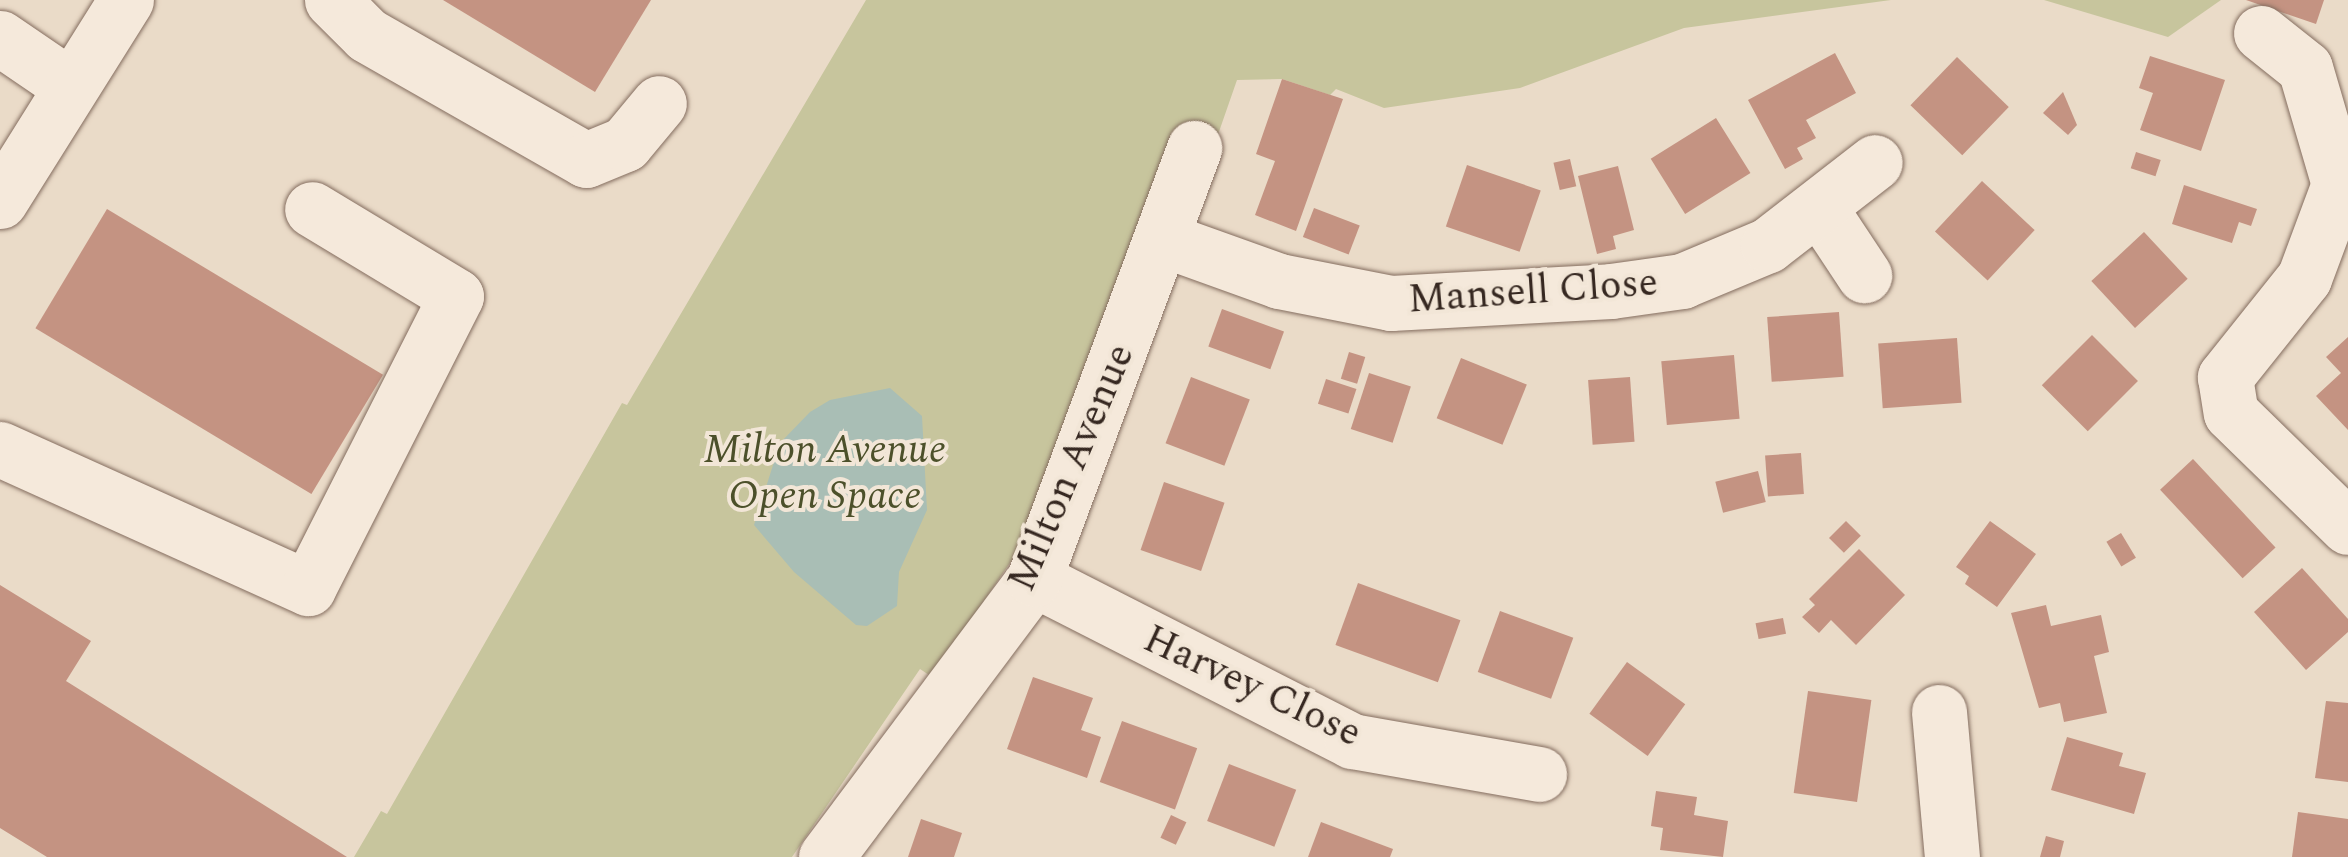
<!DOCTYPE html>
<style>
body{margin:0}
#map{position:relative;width:2348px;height:857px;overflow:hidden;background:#eadbc8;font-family:Spectral,serif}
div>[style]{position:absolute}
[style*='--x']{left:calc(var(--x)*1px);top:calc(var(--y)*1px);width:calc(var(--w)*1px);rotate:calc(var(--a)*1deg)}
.green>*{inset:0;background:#c7c59d}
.water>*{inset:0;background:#a9beb5}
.building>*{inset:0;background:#c49382;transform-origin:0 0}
.roads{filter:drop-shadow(0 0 2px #846d5f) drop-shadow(0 0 2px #846d5f)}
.minor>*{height:55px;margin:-27.5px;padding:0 27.5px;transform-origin:27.5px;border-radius:27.5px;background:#f5e9db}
span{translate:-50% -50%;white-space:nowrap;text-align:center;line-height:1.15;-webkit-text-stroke:8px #f2e6d7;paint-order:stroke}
.street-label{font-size:40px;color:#362821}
.park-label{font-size:40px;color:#4c502a;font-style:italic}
</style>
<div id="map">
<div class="green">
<div style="clip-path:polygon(866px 0,1891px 0,1684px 28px,1520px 88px,1384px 108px,1336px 89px,1330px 95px,1282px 79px,1237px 80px,1214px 146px,1016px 554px,932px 677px,920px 669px,792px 857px,354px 857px,381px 811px,387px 814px,622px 403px,627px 405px)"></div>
<div style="clip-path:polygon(2044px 0,2221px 0,2168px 37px)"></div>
</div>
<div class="water">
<div style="clip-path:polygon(890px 388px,922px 416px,927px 510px,899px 572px,897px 606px,867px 626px,856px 625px,794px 572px,754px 525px,780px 443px,810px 412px,830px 400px)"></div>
</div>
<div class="building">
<div style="clip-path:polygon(443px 0,651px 0,595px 92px)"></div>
<div style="clip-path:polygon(2246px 0,2324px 0,2316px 24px)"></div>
<div style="clip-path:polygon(1835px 53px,1856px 93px,1806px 120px,1816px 138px,1797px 148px,1803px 159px,1785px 169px,1748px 100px)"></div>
<div style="clip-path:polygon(2150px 56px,2225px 80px,2201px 151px,2140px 130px,2153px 93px,2139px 88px)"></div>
<div style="left:1957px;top:57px;width:72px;height:67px;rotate:44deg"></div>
<div style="clip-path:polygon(1282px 79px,1343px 99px,1296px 231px,1255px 215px,1275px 161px,1256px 154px)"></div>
<div style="clip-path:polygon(2063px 92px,2077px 125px,2068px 135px,2043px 113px)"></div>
<div style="left:1716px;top:118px;width:65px;height:77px;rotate:58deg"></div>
<div style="left:2136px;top:152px;width:26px;height:17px;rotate:18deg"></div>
<div style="left:1570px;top:159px;width:28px;height:17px;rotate:77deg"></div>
<div style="left:1467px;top:165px;width:78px;height:65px;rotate:19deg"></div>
<div style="clip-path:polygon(1618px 166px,1634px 230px,1613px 236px,1616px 249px,1597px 254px,1578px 176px)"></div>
<div style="left:1982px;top:181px;width:72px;height:69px;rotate:43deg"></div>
<div style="clip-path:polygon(2184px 185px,2257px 209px,2251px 226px,2239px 222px,2232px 243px,2172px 224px)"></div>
<div style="left:1314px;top:208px;width:49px;height:31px;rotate:21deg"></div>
<div style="left:107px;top:209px;width:322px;height:139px;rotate:31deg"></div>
<div style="left:2144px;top:232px;width:64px;height:72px;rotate:47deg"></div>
<div style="left:1222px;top:309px;width:66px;height:40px;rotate:20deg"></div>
<div style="left:1839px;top:312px;width:65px;height:72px;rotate:86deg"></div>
<div style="left:2092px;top:335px;width:65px;height:71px;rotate:45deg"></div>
<div style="clip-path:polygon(2348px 337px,2348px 430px,2316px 396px,2341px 373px,2326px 357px)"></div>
<div style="left:1957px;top:338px;width:65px;height:79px;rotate:86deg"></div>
<div style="left:1349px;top:352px;width:17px;height:28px;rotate:17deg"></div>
<div style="left:1734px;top:355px;width:64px;height:73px;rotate:85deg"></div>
<div style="left:1461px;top:358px;width:71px;height:65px;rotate:22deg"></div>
<div style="left:1369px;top:373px;width:44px;height:59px;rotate:18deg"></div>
<div style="left:1191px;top:377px;width:63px;height:71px;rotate:21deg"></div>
<div style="left:1630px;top:377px;width:65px;height:42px;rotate:86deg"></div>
<div style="left:1326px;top:379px;width:32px;height:26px;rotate:18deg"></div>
<div style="left:1801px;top:453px;width:41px;height:36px;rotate:86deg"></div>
<div style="left:2193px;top:459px;width:121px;height:45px;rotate:47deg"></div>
<div style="left:1758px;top:471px;width:32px;height:44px;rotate:76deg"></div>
<div style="left:1164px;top:482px;width:64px;height:72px;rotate:19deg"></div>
<div style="left:1846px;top:521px;width:21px;height:24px;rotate:45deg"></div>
<div style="clip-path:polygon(1990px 521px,2036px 554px,1997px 607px,1965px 584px,1969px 576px,1956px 567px)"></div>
<div style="left:2121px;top:533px;width:29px;height:17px;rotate:59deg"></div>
<div style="clip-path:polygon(1859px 549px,1905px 595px,1856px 645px,1831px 620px,1819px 633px,1802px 617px,1815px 605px,1809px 599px)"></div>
<div style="clip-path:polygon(2302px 568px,2348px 619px,2348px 632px,2306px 670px,2254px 612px)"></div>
<div style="left:1358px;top:583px;width:109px;height:66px;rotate:20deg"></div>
<div style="clip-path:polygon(0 585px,91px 641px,66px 681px,347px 857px,47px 857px,0 828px)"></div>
<div style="clip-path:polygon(2046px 605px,2051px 626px,2101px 615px,2109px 652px,2094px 656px,2107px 713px,2064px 722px,2060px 703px,2039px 708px,2011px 613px)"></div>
<div style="left:1500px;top:611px;width:78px;height:65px;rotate:20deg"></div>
<div style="left:1783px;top:618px;width:16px;height:28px;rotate:79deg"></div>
<div style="left:1627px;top:662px;width:72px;height:64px;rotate:36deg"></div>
<div style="clip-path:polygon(1033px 677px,1093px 698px,1081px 730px,1101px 737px,1087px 778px,1007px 749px)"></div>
<div style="left:1808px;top:691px;width:64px;height:103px;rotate:8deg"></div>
<div style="clip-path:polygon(2326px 701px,2348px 703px,2348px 782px,2315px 778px)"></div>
<div style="left:1122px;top:721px;width:80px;height:65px;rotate:20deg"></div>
<div style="clip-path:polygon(2067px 737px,2123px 753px,2119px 766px,2146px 773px,2134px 814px,2051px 790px)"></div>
<div style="left:1229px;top:764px;width:72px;height:61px;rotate:21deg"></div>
<div style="clip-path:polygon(1656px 791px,1697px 797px,1694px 815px,1728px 821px,1723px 857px,1660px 850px,1663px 828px,1651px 826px)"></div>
<div style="clip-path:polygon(2298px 812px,2348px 819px,2348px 857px,2292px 857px)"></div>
<div style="left:1171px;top:815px;width:17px;height:25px;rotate:25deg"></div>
<div style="clip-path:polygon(921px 819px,962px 833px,954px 857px,908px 857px)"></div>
<div style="clip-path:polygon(1321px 822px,1393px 849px,1390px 857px,1308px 857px)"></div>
<div style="clip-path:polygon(2046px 836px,2064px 841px,2060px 857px,2040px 857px)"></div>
</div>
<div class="roads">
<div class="minor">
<div style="--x:332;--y:0;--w:49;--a:45"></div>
<div style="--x:367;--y:35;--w:252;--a:29.7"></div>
<div style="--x:586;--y:160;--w:42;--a:-22.3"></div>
<div style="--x:625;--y:144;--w:53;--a:-50.3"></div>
<div style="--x:2261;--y:33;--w:56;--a:38.5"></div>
<div style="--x:2305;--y:68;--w:121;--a:73.7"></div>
<div style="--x:0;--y:38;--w:83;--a:34.3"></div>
<div style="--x:2339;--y:184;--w:100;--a:110.4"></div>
<div style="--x:2304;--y:278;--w:127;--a:128.6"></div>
<div style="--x:2225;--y:377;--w:36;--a:81"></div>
<div style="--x:2231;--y:413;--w:163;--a:44.3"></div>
<div style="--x:0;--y:201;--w:237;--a:-57.9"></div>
<div style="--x:1819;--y:207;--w:82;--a:56.5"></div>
<div style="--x:1165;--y:240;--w:121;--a:19.8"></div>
<div style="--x:1279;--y:281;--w:114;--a:11.1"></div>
<div style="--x:1391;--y:303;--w:220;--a:-3.1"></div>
<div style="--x:1611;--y:291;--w:72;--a:-8"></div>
<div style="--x:1682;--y:281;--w:93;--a:-22.7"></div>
<div style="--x:1768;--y:245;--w:135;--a:-37.8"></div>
<div style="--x:0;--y:449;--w:338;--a:24.3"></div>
<div style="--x:308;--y:588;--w:327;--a:-63.1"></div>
<div style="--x:456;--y:296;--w:168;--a:-148.9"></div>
<div style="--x:1034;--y:579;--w:357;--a:27"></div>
<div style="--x:1352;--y:741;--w:190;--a:10"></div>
<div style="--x:1939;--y:712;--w:146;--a:84.9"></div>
<div style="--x:826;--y:857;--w:347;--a:-53.2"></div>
<div style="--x:1034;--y:579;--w:460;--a:-69.6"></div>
</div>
</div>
<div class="street-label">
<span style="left:1533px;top:292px;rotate:-4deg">Mansell Close</span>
<span style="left:1072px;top:468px;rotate:-67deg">Milton Avenue</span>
<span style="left:1252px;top:687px;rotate:25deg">Harvey Close</span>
</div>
<div class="park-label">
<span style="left:825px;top:474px">Milton Avenue<br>Open Space</span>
</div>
</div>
